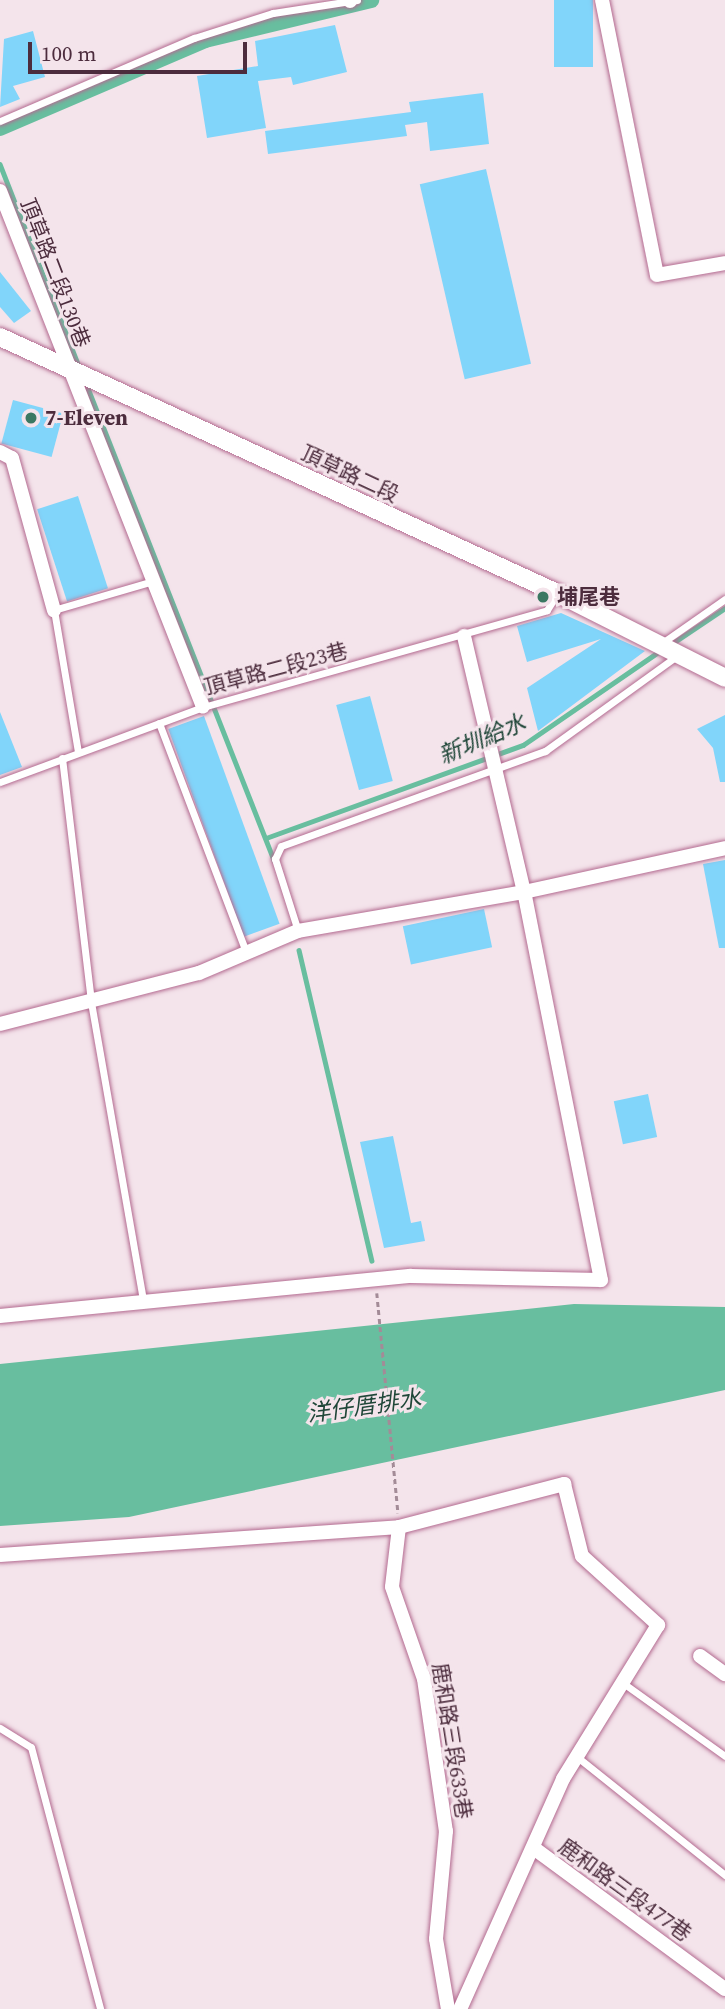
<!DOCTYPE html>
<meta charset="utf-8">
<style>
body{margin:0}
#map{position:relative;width:725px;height:2009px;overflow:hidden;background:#f4e4eb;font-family:"Source Serif 4","Noto Sans TC",serif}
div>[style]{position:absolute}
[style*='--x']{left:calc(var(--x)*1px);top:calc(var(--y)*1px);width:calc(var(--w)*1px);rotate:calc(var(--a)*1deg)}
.water>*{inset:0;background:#68be9f}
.stream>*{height:4.5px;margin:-2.25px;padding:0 2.25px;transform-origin:2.25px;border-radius:2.25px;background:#68be9f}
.canal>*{height:16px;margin:-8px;padding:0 8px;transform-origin:8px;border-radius:8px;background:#68be9f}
.building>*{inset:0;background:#81d5fa;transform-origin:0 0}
.path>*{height:2.5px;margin-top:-1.25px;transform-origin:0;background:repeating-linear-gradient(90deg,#a38b97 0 5px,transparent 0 8.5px)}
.roads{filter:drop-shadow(0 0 2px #b36a90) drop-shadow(0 0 2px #b36a90)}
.service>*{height:7px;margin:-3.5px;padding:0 3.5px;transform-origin:3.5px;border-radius:3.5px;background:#fff}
.minor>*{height:14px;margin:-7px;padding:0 7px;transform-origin:7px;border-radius:7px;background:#fff}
.tertiary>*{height:18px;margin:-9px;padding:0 9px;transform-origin:9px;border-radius:9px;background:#fff}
.dots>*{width:19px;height:19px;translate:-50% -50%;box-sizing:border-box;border:4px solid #f4e4eb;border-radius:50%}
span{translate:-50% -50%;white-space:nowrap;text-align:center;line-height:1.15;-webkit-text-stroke:6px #f4e4eb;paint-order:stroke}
.street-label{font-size:21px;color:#4c2c3d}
.poi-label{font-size:21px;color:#4c2c3d;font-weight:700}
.left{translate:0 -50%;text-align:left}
.water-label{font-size:23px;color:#1f4638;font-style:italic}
.scale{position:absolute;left:28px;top:42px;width:219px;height:32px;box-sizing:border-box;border:4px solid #4c2c3d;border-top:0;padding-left:9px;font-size:21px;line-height:24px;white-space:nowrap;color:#4c2c3d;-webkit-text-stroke:5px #f4e4eb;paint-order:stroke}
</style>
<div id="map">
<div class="water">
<div style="clip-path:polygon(574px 1304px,725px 1307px,725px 1390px,129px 1517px,0 1526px,0 1364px)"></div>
</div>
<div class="stream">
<div style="--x:0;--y:164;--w:220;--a:68.7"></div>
<div style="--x:86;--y:383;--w:513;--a:68.49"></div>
<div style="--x:670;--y:645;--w:66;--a:-33.9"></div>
<div style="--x:266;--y:838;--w:273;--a:-19.9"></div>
<div style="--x:523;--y:745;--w:166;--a:-34.5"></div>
<div style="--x:299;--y:950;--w:319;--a:76.8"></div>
</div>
<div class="canal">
<div style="--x:0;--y:128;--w:223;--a:-23.2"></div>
<div style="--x:205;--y:40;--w:171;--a:-13.5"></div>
</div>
<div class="building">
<div style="left:554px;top:0;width:39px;height:67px"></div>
<div style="clip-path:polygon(335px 25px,347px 72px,293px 85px,291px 77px,258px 81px,266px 128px,207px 138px,197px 76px,258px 66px,255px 41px)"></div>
<div style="clip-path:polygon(33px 31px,45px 77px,13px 86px,20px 99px,0 107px,4px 39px)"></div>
<div style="clip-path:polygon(483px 93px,489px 144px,430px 151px,427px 122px,405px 125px,407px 136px,268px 154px,265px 131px,411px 112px,409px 102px)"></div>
<div style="left:486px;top:169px;width:200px;height:68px;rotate:77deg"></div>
<div style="clip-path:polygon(0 272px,31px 311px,14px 323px,0 307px)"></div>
<div style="left:13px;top:400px;width:52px;height:45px;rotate:15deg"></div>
<div style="left:78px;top:496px;width:97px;height:43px;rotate:72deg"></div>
<div style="clip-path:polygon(561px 613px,645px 651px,538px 731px,527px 688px,601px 639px,527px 662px,517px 626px)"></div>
<div style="left:370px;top:696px;width:88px;height:35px;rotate:75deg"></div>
<div style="clip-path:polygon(0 712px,22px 767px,0 775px)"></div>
<div style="clip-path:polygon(725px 715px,725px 782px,720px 782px,713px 748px,697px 729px)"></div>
<div style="left:204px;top:716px;width:221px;height:38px;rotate:70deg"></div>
<div style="clip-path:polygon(725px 860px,725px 948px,719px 948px,703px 864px)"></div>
<div style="left:484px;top:909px;width:39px;height:83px;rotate:78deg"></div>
<div style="left:648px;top:1094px;width:44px;height:35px;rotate:78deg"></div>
<div style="clip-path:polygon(393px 1136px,411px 1223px,421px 1221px,425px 1241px,384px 1248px,360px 1142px)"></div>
</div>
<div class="path">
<div style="--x:377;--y:1293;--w:221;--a:84.5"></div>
</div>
<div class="roads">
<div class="service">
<div style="--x:0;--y:121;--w:211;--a:-23.2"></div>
<div style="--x:194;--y:38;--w:83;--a:-17.6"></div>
<div style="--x:273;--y:13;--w:85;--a:-8.8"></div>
<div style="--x:662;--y:643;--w:77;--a:-34.9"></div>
<div style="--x:159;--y:723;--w:248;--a:69.2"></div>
<div style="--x:78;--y:752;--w:144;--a:-99.6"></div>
<div style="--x:54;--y:610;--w:103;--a:-16.3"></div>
<div style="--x:62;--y:758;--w:246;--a:83.2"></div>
<div style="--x:91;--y:1002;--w:303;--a:80.1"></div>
<div style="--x:0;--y:782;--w:216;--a:-20.3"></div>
<div style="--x:203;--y:707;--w:357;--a:-15.7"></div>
<div style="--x:547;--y:610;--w:19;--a:-58"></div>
<div style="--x:298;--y:931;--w:76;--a:-107.7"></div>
<div style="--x:275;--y:859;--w:14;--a:-65"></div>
<div style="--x:281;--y:846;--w:281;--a:-19.8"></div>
<div style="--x:545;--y:751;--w:164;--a:-35.8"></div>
<div style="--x:623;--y:1683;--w:125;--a:35.6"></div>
<div style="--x:0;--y:1728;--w:36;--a:32"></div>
<div style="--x:31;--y:1747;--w:271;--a:75.2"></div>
<div style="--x:576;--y:1756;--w:191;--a:38.6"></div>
</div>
<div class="minor">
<div style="--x:350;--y:0;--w:1;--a:90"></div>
<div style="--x:602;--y:0;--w:280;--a:78.7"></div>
<div style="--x:657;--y:275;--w:69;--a:-10"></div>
<div style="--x:0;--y:191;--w:554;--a:68.52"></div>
<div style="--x:0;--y:452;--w:13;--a:27"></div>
<div style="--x:12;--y:458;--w:158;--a:74.6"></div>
<div style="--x:0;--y:1024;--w:205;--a:-14.4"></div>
<div style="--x:199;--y:973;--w:108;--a:-23"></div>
<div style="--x:298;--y:931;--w:229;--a:-9.8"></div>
<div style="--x:524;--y:892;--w:206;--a:-12.3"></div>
<div style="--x:0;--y:1316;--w:413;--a:-5.6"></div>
<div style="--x:411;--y:1276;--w:190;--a:1.2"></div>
<div style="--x:601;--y:1280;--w:396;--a:-101.2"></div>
<div style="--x:524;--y:892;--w:263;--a:-103.2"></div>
<div style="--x:399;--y:1527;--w:60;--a:96.7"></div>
<div style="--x:392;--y:1587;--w:97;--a:70.8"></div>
<div style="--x:424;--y:1679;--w:154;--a:81.8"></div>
<div style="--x:446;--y:1831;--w:108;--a:95.3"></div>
<div style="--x:436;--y:1939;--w:71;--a:80.3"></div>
<div style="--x:0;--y:1555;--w:400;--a:-4"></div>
<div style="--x:399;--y:1527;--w:171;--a:-14.6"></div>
<div style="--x:564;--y:1484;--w:74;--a:76"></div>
<div style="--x:582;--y:1556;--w:103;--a:42.2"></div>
<div style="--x:658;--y:1625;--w:181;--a:121.7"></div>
<div style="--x:563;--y:1779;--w:252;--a:114.1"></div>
<div style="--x:700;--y:1656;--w:31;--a:36"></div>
<div style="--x:535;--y:1849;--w:236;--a:36.4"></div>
</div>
<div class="tertiary">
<div style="--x:0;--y:337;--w:613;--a:24.68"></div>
<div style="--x:557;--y:593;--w:188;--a:26.8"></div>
</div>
</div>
<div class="dots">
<div style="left:31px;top:418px;background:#3b7862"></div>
<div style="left:543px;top:597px;background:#3b7862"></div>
</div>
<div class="street-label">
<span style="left:55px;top:273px;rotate:69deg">頂草路二段130巷</span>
<span style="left:350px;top:474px;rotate:25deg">頂草路二段</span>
<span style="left:276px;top:669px;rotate:-15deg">頂草路二段23巷</span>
<span style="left:452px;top:1741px;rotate:81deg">鹿和路三段633巷</span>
<span style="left:625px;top:1890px;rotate:36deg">鹿和路三段477巷</span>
</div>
<div class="poi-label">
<span class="left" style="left:45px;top:418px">7-Eleven</span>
<span class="left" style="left:557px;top:597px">埔尾巷</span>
</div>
<div class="water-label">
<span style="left:482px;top:739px;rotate:-23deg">新圳給水</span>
<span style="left:364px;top:1406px;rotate:-8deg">洋仔厝排水</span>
</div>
<div class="scale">100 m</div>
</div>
